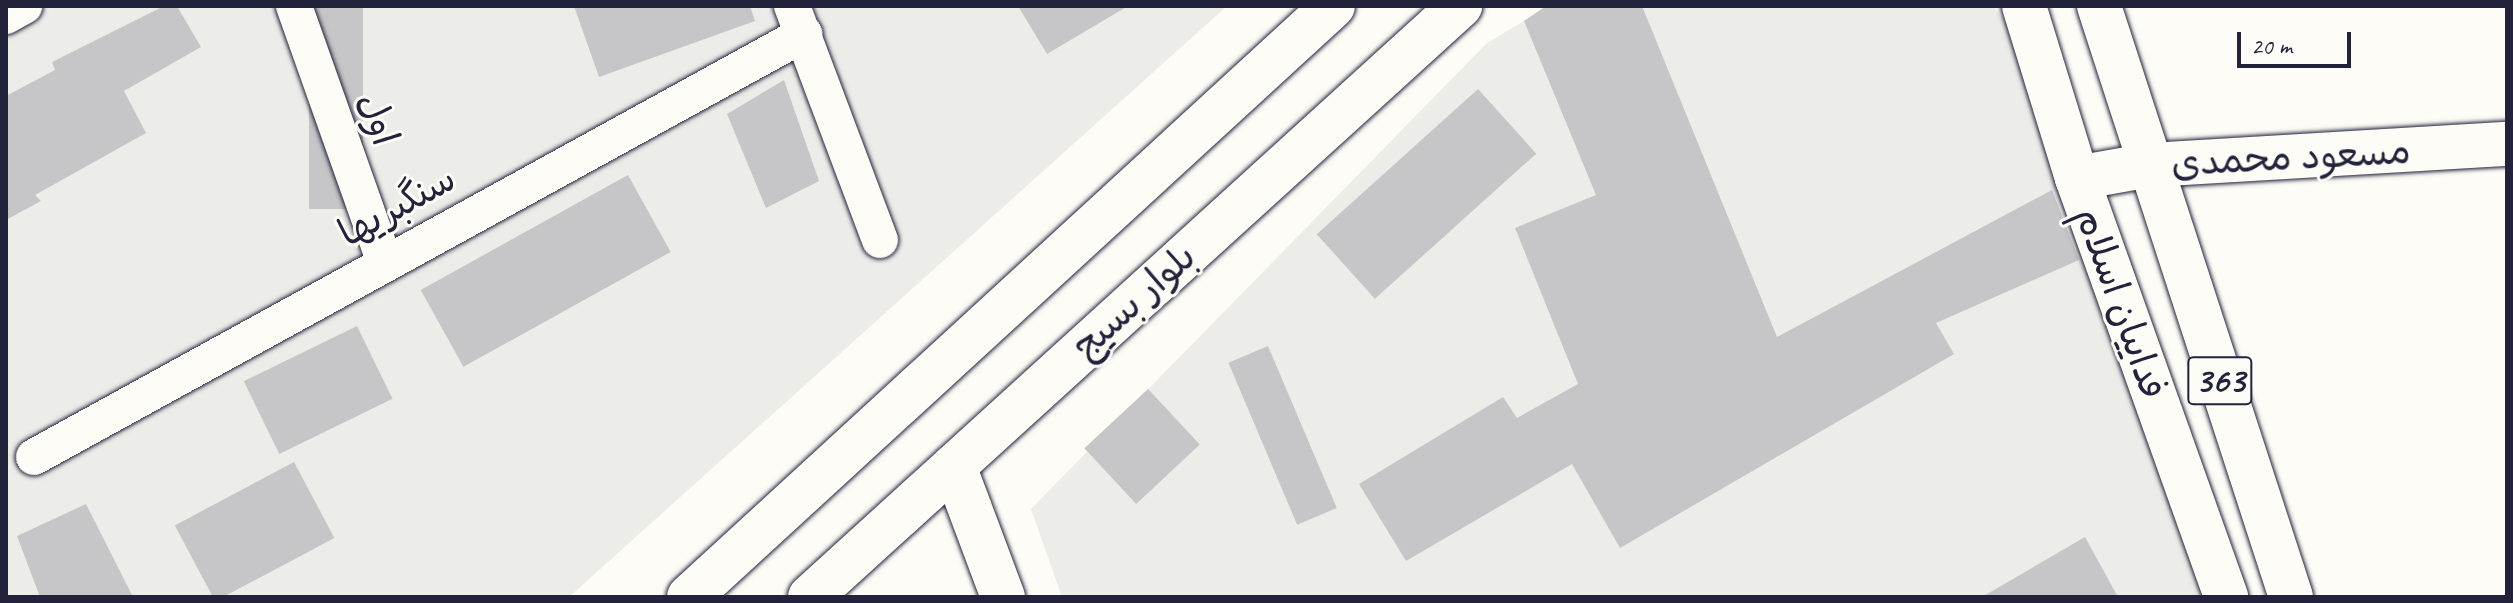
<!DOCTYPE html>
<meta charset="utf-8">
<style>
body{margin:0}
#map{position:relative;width:2513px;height:603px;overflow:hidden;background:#fdfcf7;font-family:Caveat,"Playpen Sans Arabic",sans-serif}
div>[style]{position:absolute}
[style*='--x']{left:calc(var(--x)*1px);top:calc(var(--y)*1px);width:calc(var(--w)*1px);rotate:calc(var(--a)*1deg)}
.built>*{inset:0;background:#ecece9}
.building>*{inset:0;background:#c6c6c8;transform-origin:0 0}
.roads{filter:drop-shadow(0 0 2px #22223b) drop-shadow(0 0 2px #22223b)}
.street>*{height:36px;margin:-18px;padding:0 18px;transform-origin:18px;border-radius:18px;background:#fdfcf7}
.secondary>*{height:44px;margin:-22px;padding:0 22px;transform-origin:22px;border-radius:22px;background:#fdfcf7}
.primary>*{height:44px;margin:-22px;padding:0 22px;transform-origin:22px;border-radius:22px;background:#fdfcf7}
span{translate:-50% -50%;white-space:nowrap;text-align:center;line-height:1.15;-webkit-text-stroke:6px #fdfcf7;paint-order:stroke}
.shield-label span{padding:2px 6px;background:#fdfcf7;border:2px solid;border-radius:6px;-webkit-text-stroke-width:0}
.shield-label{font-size:36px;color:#22223b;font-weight:700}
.street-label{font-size:38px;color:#22223b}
.frame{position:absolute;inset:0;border:8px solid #22223b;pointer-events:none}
.scale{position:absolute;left:2237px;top:32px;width:114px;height:36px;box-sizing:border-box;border:4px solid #22223b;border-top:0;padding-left:10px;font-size:24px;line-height:28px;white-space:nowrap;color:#22223b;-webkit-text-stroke:6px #fdfcf7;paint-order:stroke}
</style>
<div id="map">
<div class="built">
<div style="clip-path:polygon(6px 6px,1227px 6px,569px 597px,6px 597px)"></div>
<div style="clip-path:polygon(1549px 6px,1993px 6px,2021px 44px,2203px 597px,1062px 597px,1031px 509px,1487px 43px)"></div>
</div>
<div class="building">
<div style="clip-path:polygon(164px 6px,177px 6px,201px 47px,124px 91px,146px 133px,35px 195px,41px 201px,6px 220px,6px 96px,55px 70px,52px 62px)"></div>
<div style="left:309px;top:6px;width:54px;height:203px"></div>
<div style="clip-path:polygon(574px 6px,750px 6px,755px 21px,599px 77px)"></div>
<div style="clip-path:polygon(1018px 6px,1128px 6px,1047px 54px)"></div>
<div style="clip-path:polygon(1546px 6px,1642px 6px,1777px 337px,2052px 190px,2079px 260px,1936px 323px,1954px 354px,1620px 548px,1572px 464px,1406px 561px,1359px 484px,1503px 397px,1517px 418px,1578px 384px,1515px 228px,1596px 195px,1524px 21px)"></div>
<div style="clip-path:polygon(784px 80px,819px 181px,766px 208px,727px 114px)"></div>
<div style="left:1478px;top:89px;width:87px;height:217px;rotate:48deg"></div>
<div style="left:628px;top:175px;width:88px;height:237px;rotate:61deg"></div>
<div style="left:357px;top:326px;width:81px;height:126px;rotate:64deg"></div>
<div style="left:1268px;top:346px;width:176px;height:43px;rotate:67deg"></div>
<div style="left:1148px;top:389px;width:76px;height:87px;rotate:47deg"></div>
<div style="left:294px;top:462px;width:86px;height:135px;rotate:62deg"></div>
<div style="clip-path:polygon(86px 504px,133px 597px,40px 597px,17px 536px)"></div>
<div style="clip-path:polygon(2085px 537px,2118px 597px,1982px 597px)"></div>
</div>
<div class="roads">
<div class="street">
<div style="--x:294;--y:6;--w:269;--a:70.5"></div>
<div style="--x:792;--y:6;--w:250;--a:69.4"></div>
<div style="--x:6;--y:16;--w:21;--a:-29"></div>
<div style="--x:34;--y:457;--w:879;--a:-28.78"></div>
</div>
<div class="secondary">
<div style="--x:2077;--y:178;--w:74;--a:-10.1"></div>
<div style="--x:2150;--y:165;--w:358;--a:-3.4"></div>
<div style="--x:954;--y:466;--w:140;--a:69.5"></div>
<div style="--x:689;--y:597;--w:874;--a:-42.54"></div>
<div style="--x:810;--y:597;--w:879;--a:-42.28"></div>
</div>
<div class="primary">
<div style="--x:2024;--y:6;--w:180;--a:72.9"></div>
<div style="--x:2077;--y:178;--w:445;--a:70.4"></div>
<div style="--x:2099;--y:6;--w:621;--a:72"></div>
</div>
</div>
<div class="shield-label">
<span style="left:2220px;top:381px">363</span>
</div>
<div class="street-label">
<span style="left:378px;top:119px;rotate:71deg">اول</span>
<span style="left:2291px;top:157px;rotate:-3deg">مسعود محمدی</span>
<span style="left:397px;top:206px;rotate:-29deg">سنگبریها</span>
<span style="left:1134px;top:301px;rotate:-42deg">بلوار بسیج</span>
<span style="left:2121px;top:303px;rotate:70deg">فداییان اسلام</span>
</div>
<div class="frame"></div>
<div class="scale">20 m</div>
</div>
